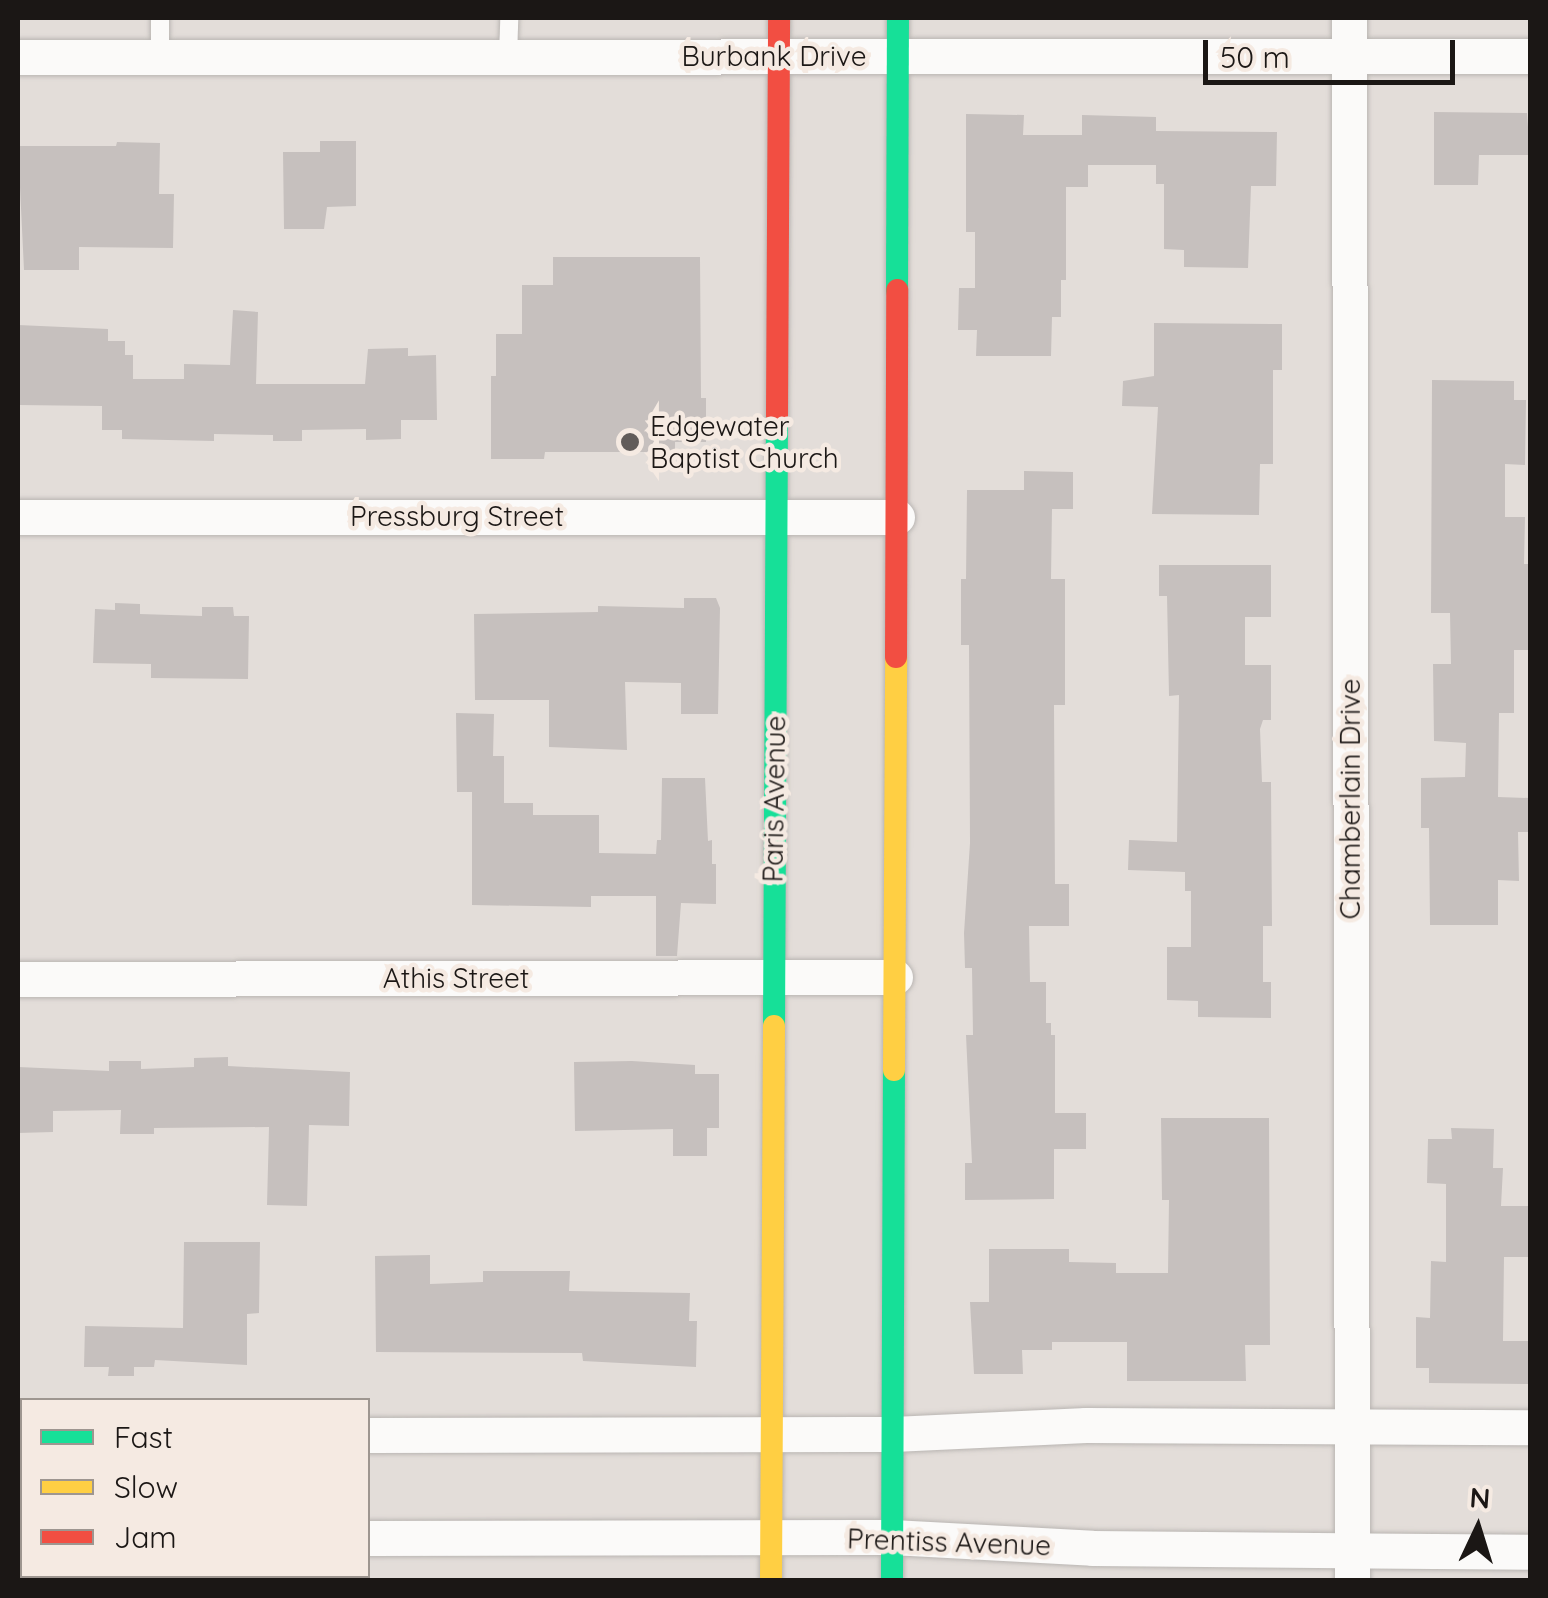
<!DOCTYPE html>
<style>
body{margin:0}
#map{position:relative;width:1548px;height:1598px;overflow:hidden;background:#e3ddd9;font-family:Quicksand,sans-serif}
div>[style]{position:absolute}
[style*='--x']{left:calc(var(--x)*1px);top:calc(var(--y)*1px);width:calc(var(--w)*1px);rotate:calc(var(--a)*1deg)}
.building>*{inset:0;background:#c6c0be}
.roads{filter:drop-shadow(0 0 2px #b9b5b2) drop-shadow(0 0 2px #b9b5b2)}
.lane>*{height:18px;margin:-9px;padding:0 9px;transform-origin:9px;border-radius:9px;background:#fbfaf9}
.street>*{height:35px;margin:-17.5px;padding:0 17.5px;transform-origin:17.5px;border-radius:17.5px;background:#fbfaf9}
.fast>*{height:22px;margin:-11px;padding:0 11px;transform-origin:11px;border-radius:11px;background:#16e098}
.slow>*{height:22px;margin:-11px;padding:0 11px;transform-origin:11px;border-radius:11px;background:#ffcf43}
.jam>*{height:22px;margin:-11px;padding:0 11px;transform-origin:11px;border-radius:11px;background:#f24e42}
.dots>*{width:28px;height:28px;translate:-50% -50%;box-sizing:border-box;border:5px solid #f5eae2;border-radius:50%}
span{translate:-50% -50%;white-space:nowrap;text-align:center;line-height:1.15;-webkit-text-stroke:9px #f5eae2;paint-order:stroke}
.street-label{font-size:28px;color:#1b1715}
.poi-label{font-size:28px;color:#1b1715}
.left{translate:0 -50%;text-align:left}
.frame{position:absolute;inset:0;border:20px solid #1b1715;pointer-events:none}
.legend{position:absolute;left:20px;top:1398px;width:350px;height:180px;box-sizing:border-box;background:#f5eae2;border:2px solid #9e9690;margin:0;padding:12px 18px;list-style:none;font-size:30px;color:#1b1715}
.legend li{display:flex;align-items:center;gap:20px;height:50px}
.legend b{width:50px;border:2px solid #9e9690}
.north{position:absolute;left:1428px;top:1478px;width:100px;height:100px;-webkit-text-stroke:8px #f5eae2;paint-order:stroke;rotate:4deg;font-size:28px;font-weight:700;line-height:40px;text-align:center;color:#1b1715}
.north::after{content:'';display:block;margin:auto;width:35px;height:45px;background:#1b1715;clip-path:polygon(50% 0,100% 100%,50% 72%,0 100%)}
.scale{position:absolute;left:1203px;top:40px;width:252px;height:45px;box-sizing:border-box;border:5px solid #1b1715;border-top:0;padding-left:12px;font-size:30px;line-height:35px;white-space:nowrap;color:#1b1715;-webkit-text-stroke:8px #f5eae2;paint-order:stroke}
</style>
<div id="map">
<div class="building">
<div style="clip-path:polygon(1434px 112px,1527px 113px,1530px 155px,1479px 155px,1478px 185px,1434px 185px)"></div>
<div style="clip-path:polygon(966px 114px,1024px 115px,1023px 135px,1082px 135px,1082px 115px,1156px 117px,1156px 131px,1277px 132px,1276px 186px,1251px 186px,1248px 268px,1184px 267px,1184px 250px,1164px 249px,1164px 184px,1156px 184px,1156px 165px,1088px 165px,1088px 187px,1066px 187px,1066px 280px,1061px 280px,1061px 317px,1052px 317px,1051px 356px,976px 356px,977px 330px,958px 330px,959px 288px,975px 288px,975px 232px,966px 232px)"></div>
<div style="clip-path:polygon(320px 141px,356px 141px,356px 206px,327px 207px,324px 229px,284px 229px,283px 152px,320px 152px)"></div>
<div style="clip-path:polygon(117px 142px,160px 143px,159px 194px,174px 194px,173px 248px,79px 247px,79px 270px,24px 270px,18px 146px,116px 146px)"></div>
<div style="clip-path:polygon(553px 257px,700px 257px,701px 398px,706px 398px,706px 442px,675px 442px,675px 452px,545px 452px,544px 459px,491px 459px,491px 376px,496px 376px,496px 334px,522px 334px,522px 285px,553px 285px)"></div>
<div style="clip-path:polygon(233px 310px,258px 312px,256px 384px,365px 384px,368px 349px,408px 348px,408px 356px,436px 355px,437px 420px,401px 420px,401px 439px,366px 440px,366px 429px,302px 430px,302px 441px,273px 441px,273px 435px,214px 434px,214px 441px,122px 439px,122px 430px,102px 430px,102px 406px,18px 405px,18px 325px,108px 329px,108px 341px,125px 341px,125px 355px,133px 355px,133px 379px,184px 379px,184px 364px,230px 365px)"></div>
<div style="clip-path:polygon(1154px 323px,1282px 324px,1282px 370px,1273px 370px,1273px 464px,1260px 464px,1259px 515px,1152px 514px,1158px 407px,1122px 406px,1123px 381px,1154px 376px)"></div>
<div style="clip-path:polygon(1432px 380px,1514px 381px,1514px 400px,1526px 400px,1525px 465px,1505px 464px,1505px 517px,1525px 517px,1524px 564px,1530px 564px,1530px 650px,1514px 650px,1514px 713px,1499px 713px,1498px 797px,1530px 798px,1530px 832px,1518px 832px,1519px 881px,1498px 880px,1498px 925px,1430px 925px,1429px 828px,1421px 828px,1421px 778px,1465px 777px,1466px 743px,1434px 741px,1433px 664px,1451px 664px,1450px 613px,1431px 613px)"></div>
<div style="clip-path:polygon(1024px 471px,1073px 472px,1073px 509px,1052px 509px,1051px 579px,1065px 579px,1065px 705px,1054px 705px,1055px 884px,1069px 884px,1069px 926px,1029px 926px,1030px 982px,1046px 982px,1046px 1023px,1051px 1023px,1051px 1035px,1055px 1035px,1055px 1113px,1086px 1113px,1086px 1149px,1054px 1149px,1054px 1199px,965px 1200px,965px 1163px,972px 1163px,966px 1035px,973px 1035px,972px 968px,965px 968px,964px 933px,970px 843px,969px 645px,961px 645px,961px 579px,966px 579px,967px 490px,1024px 490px)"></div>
<div style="clip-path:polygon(1159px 565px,1271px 565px,1271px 617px,1245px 617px,1245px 665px,1271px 665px,1271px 720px,1263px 720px,1260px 729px,1262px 782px,1271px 782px,1272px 926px,1263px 926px,1263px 982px,1271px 982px,1271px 1018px,1198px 1017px,1198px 1001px,1167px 1000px,1167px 947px,1191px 947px,1191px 891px,1185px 891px,1185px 872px,1128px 870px,1129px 840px,1177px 842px,1179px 695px,1169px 696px,1167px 596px,1159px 596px)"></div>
<div style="clip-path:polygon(684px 598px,716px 598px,720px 608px,718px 714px,681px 714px,681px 683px,625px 682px,627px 750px,549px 747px,549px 700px,475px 700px,474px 614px,598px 612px,598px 606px,684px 608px)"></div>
<div style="clip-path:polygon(115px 603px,140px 604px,140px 614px,202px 616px,202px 607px,233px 607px,234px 616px,249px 616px,248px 679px,151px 678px,151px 664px,93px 663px,95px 609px,115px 610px)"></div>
<div style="clip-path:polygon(456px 713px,494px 714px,493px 756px,504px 756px,504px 803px,533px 803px,533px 815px,599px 815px,599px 853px,656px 854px,657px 840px,661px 840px,662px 778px,705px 778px,708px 841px,712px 840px,712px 864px,716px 864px,716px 904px,681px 903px,677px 956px,656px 956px,656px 896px,591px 896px,591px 907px,472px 905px,472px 792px,457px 792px)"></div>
<div style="clip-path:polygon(228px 1057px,228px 1066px,350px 1072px,349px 1126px,309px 1125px,307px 1206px,267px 1205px,269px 1127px,154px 1128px,154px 1134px,120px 1134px,121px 1110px,53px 1111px,53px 1132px,18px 1133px,18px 1067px,109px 1071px,109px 1061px,141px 1061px,141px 1069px,194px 1067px,194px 1058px)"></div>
<div style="clip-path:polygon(632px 1061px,695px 1065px,695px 1074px,719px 1074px,719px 1128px,707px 1128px,707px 1156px,673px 1156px,673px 1129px,575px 1131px,574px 1062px)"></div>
<div style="clip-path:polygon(1161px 1118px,1269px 1118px,1270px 1345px,1245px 1345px,1246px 1381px,1127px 1381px,1127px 1342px,1052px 1342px,1052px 1350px,1022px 1350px,1023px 1374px,974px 1374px,970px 1302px,989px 1302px,989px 1249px,1069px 1249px,1069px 1262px,1116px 1263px,1116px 1273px,1168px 1273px,1169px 1200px,1162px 1200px)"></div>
<div style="clip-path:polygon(1451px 1128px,1494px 1129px,1493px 1168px,1503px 1168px,1501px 1206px,1530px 1206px,1530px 1257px,1504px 1257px,1503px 1341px,1530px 1341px,1530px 1384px,1429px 1383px,1429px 1368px,1416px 1368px,1416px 1317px,1430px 1318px,1431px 1261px,1446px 1262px,1446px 1184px,1427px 1183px,1428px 1139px,1452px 1139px)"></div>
<div style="clip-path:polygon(184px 1242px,260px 1242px,259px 1313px,247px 1314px,247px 1365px,155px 1360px,154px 1367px,134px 1367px,134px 1376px,108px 1376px,109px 1367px,84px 1367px,85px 1326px,183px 1328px)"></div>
<div style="clip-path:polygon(430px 1255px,430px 1284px,483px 1282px,483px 1271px,570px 1271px,569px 1291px,690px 1293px,689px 1321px,697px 1321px,696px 1367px,583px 1361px,582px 1353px,376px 1352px,375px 1256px)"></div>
</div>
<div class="roads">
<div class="lane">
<div style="--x:508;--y:56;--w:38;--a:-88"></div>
<div style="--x:160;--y:57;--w:39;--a:-90"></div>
<div style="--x:145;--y:1580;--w:4;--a:-90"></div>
</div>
<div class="street">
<div style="--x:1349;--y:18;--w:1562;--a:89.89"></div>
<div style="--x:18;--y:57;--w:1512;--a:-0.04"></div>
<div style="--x:18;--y:517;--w:879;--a:0"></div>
<div style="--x:18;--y:979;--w:877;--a:-0.13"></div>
<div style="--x:18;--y:1435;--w:4;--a:0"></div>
<div style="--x:368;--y:1435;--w:525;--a:-0.11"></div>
<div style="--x:893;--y:1434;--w:193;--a:-2.7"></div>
<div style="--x:1086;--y:1425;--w:444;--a:0.3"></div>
<div style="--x:368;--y:1538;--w:524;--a:-0.11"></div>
<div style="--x:892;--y:1537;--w:200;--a:3.1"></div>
<div style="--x:1092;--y:1548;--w:438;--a:0.5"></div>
<div style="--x:18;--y:1539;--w:4;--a:0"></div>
</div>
<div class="fast">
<div style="--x:897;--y:290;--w:272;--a:-89.8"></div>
<div style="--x:774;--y:1026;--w:610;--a:-89.72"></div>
<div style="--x:892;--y:1580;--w:510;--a:-89.78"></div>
</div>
<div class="slow">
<div style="--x:894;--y:1070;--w:413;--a:-89.7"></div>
<div style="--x:771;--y:1580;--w:554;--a:-89.69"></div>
</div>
<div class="jam">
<div style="--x:777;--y:416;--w:398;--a:-89.7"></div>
<div style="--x:896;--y:657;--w:367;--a:-89.8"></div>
</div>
</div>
<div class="dots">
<div style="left:630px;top:442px;background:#615c5a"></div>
</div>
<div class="street-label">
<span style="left:774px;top:56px">Burbank Drive</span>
<span style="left:457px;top:516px">Pressburg Street</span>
<span style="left:774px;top:799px;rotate:-89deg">Paris Avenue</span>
<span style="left:1350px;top:799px;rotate:-90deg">Chamberlain Drive</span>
<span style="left:456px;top:978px">Athis Street</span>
<span style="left:949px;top:1542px;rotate:2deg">Prentiss Avenue</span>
</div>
<div class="poi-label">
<span class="left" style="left:650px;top:442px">Edgewater<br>Baptist Church</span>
</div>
<div class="frame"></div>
<ul class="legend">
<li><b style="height:12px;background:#16e098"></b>Fast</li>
<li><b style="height:12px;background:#ffcf43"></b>Slow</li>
<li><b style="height:12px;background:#f24e42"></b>Jam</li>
</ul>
<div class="north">N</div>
<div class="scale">50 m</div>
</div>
